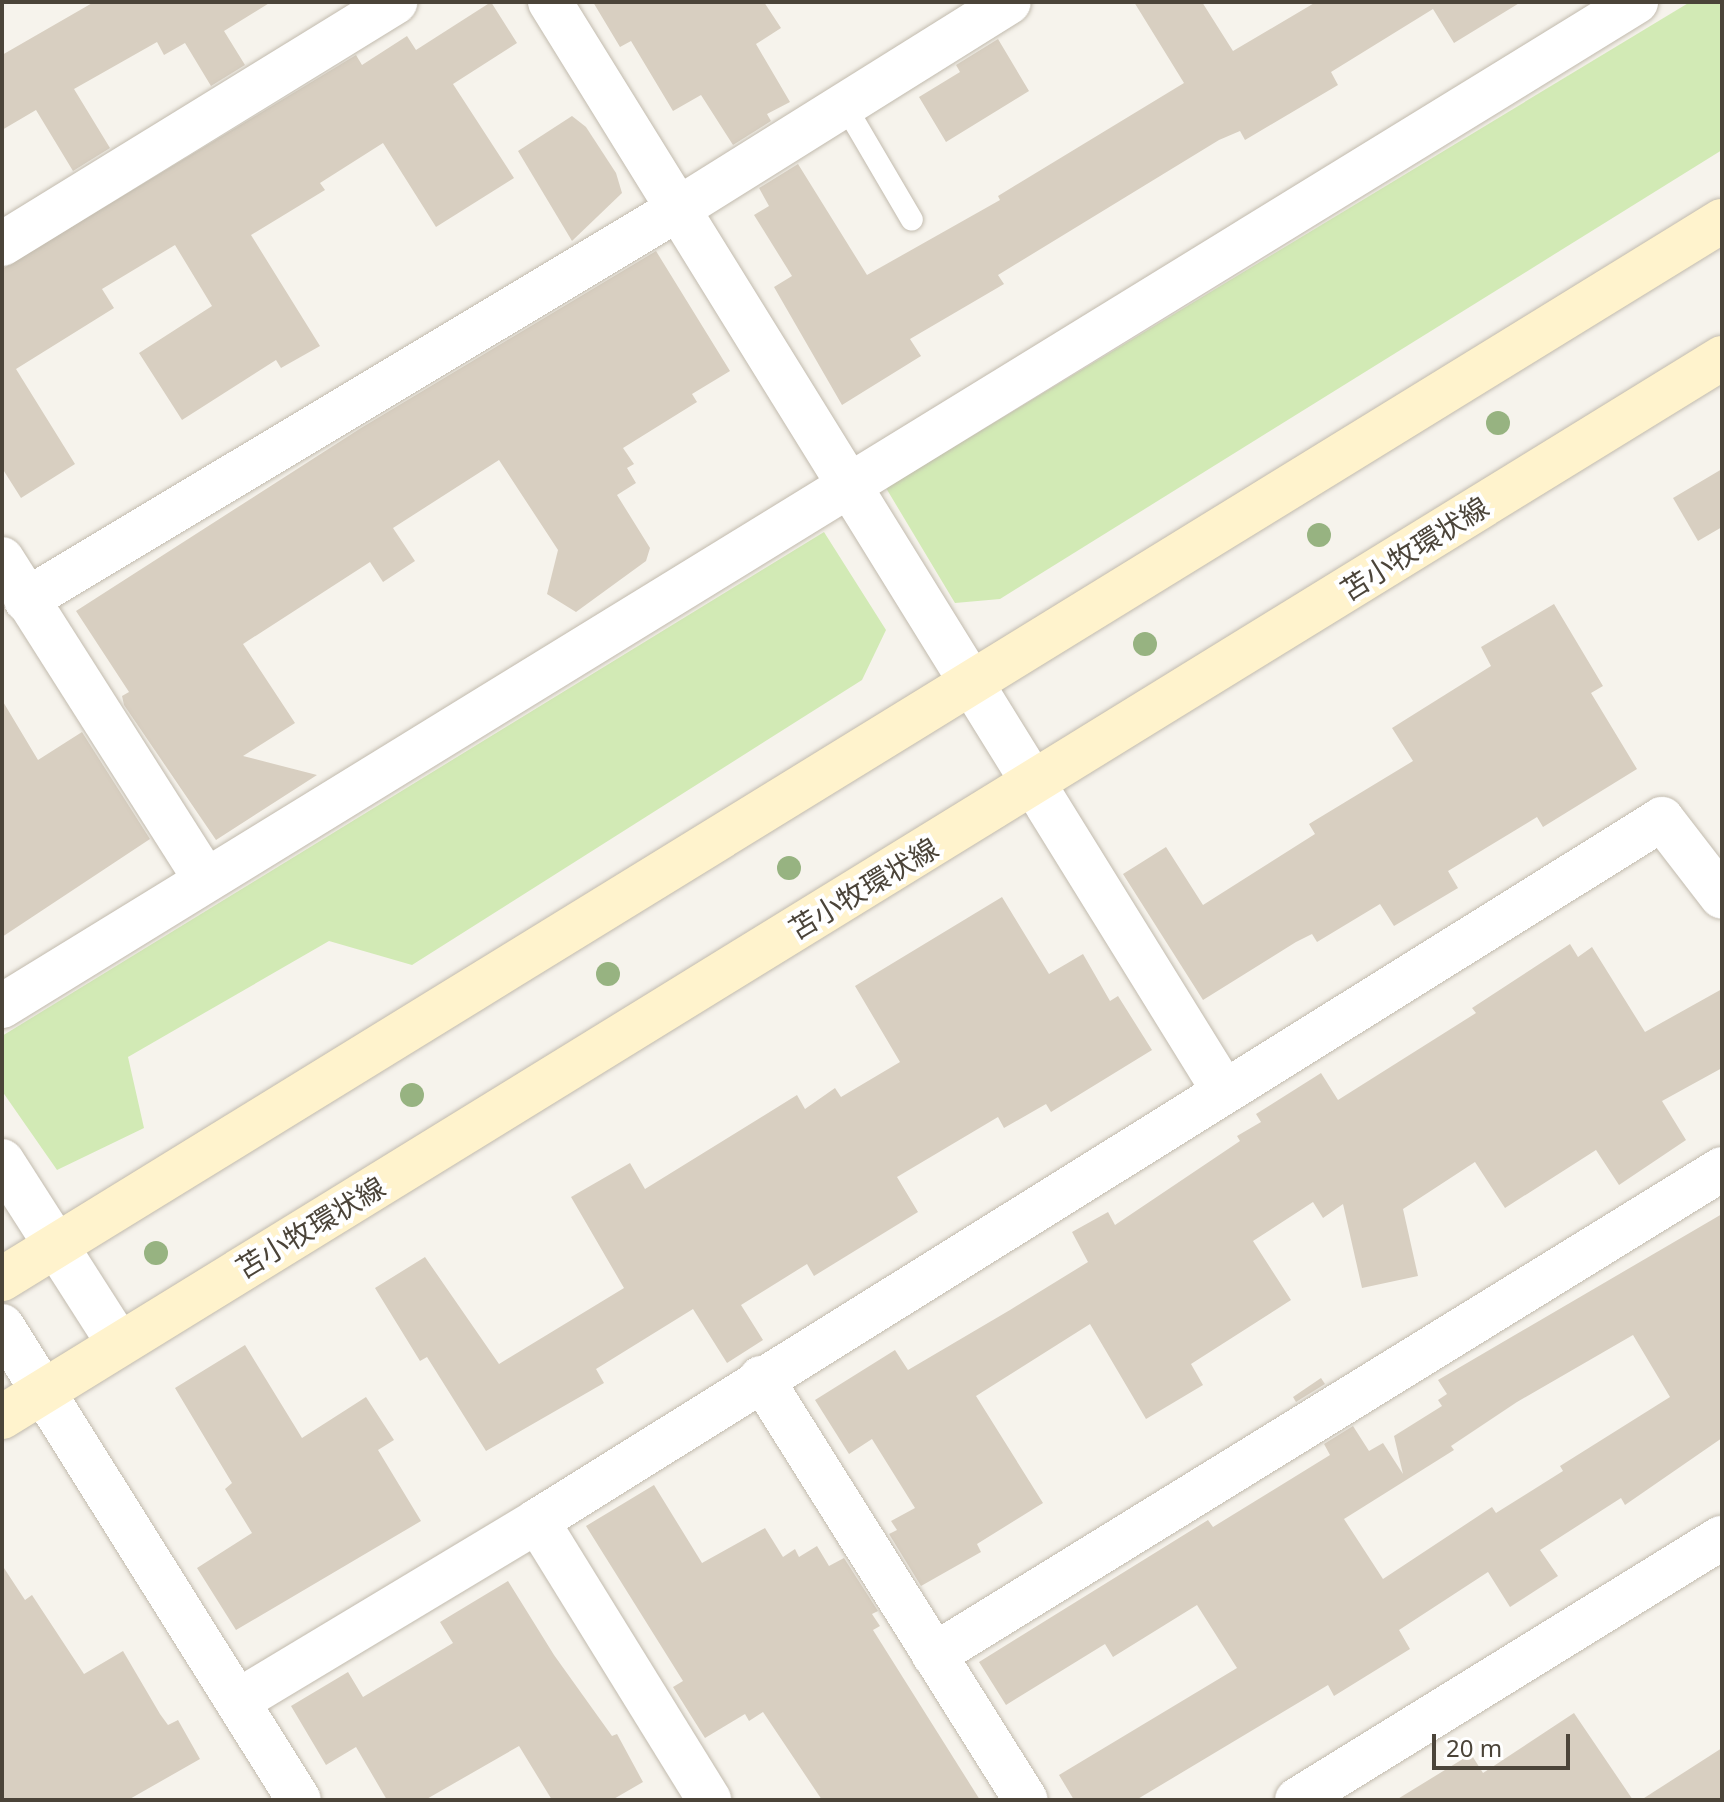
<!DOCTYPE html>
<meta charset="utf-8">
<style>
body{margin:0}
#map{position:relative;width:1724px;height:1802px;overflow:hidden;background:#f6f3ec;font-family:"Noto Sans","Noto Sans JP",sans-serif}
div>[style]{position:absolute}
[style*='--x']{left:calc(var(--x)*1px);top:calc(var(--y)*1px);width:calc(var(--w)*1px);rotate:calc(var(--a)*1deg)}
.green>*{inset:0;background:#d2eab5}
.building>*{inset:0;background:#d8cfc1}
.roads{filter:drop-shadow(0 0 2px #c2bbae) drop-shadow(0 0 2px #c2bbae)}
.service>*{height:22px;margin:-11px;padding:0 11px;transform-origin:11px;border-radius:11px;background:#fff}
.minor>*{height:44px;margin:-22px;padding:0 22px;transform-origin:22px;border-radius:22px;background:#fff}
.tertiary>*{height:44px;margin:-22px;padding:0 22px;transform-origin:22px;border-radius:22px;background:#fff}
.secondary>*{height:44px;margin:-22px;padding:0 22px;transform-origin:22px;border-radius:22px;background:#fff3cd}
.trees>*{width:24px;height:24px;margin:-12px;border-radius:50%;background:#97b381}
span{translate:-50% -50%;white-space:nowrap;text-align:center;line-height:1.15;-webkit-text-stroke:8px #fff;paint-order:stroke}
.street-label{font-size:28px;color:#4b4439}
.frame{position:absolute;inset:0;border:4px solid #4b4439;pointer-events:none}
.scale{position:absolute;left:1432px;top:1734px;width:138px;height:36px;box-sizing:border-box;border:4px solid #4b4439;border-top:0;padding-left:10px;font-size:24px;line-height:28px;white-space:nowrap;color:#4b4439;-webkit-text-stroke:6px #fff;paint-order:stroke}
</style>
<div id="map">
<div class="green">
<div style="clip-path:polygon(1690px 2px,1722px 2px,1722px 150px,1000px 599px,955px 603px,886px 488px)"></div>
<div style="clip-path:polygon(824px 532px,886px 630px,862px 680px,412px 965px,329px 941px,128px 1057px,144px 1128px,57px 1170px,2px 1091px,2px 1036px)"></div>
</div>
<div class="building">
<div style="clip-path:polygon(94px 2px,271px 2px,224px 31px,245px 65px,211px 86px,185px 43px,164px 55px,157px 42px,74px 89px,110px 148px,73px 171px,36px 110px,2px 130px,2px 55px)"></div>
<div style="clip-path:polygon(491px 2px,517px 43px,453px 84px,514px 178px,436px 227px,383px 143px,320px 183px,325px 190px,251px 235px,320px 346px,281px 368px,276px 360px,182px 420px,139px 353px,212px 306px,175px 245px,102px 289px,114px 308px,16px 369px,75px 464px,21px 498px,2px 468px,2px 269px,356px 55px,362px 65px,407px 36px,416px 50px)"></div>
<div style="clip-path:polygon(593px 2px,764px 2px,781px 28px,756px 44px,790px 102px,767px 114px,771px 121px,733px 145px,701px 95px,673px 111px,631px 41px,620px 47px)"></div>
<div style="clip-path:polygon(1134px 2px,1202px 2px,1233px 51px,1316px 2px,1521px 2px,1454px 43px,1433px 9px,1331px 72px,1338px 85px,1245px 140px,1240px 131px,1219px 140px,998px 275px,1004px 284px,910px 339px,921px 356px,842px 405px,774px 287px,792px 276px,754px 215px,769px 206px,759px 188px,798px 164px,867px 275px,1000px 200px,998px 196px,1184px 83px)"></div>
<div style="clip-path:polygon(998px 39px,1029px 91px,946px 142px,919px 97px,960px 72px,956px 65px)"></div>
<div style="clip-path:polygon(572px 116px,586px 127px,616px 173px,622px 193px,572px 241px,518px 151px)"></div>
<div style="clip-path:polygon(656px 251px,730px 371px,692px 394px,697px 402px,623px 448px,634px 464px,627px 468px,636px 483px,617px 495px,650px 548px,646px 561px,576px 612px,547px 594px,558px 550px,499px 460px,393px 528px,415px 561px,383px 582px,370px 562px,243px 644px,295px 723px,243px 756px,317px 775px,216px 840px,124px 705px,122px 696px,129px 692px,76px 611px,361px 428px)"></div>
<div style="clip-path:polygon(1722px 469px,1722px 527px,1698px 541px,1673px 498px)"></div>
<div style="clip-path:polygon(1554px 604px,1603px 686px,1591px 693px,1637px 769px,1543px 827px,1537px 817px,1448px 871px,1458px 888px,1394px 926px,1380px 904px,1317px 942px,1312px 934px,1296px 942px,1203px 1000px,1123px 874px,1166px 847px,1203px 905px,1315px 834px,1309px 824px,1413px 761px,1392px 728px,1491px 666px,1481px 647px)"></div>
<div style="clip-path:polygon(2px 700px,38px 760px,82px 732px,150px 839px,2px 937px)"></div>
<div style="clip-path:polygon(1002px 897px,1049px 974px,1083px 954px,1110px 1001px,1118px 996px,1152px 1050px,1051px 1112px,1046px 1104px,1004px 1128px,998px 1117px,897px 1177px,918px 1212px,814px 1276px,807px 1264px,741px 1305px,763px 1340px,727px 1363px,693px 1309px,596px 1369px,604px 1383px,486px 1451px,427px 1357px,420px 1361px,375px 1288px,425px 1257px,499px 1364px,624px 1288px,571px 1197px,630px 1163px,645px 1189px,797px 1095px,805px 1109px,835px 1088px,841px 1097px,900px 1062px,855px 986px)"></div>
<div style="clip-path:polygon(1570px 944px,1578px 957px,1592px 947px,1645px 1032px,1722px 989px,1722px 1068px,1662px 1101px,1686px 1140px,1619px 1185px,1596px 1150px,1505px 1208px,1475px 1162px,1403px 1209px,1418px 1276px,1362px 1288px,1343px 1204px,1323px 1218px,1313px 1202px,1253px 1241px,1291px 1300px,1191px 1364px,1203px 1385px,1146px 1419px,1090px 1324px,976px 1396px,1043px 1503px,977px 1544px,981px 1552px,921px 1586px,889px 1534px,897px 1530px,891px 1521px,915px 1508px,872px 1439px,849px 1454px,815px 1400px,895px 1350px,908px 1370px,1010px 1310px,1088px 1262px,1072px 1232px,1108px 1212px,1115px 1225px,1240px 1141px,1237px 1136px,1261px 1122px,1256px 1114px,1321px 1073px,1338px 1100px,1476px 1013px,1472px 1008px)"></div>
<div style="clip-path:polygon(evenodd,1722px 1214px,1722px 1438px,1625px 1505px,1621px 1498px,1540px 1550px,1558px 1576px,1510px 1607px,1488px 1572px,1399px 1630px,1410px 1649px,1334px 1696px,1328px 1685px,1136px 1800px,1074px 1800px,1059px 1775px,1237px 1668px,1197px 1605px,1113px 1657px,1105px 1644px,1006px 1705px,979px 1662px,1208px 1520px,1213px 1527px,1330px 1455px,1324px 1444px,1353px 1426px,1369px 1451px,1383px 1443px,1403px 1474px,1394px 1436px,1442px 1406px,1438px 1400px,1447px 1394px,1438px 1380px,1722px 1214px,1633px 1335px,1670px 1397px,1560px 1466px,1563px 1471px,1496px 1513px,1492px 1507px,1383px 1579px,1344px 1519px,1454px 1450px,1451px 1446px,1517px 1402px,1633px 1335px)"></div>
<div style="clip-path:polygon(245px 1345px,302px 1438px,366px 1397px,394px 1440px,378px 1450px,421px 1521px,236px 1630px,197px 1568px,252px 1533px,225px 1489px,232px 1483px,175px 1388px)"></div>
<div style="clip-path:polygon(1321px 1378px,1325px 1384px,1296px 1402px,1293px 1397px)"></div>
<div style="clip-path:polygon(654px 1485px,702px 1563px,765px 1528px,783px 1557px,795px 1549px,799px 1557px,817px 1546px,829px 1566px,844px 1558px,878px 1611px,872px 1614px,880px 1626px,873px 1630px,980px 1800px,822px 1800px,763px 1712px,749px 1721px,745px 1714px,705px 1738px,673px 1687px,683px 1681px,586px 1526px)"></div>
<div style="clip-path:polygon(2px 1565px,25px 1600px,32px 1595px,84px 1674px,123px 1651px,160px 1714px,168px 1725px,178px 1720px,200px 1759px,128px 1800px,2px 1800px)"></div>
<div style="clip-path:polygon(508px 1581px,554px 1655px,612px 1736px,617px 1734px,643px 1782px,612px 1800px,552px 1800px,519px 1746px,425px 1800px,387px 1800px,356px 1747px,326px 1765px,291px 1706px,348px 1672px,363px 1697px,453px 1643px,440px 1622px)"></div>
<div style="clip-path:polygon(1574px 1713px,1633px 1800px,1396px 1800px,1471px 1754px,1483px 1773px)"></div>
<div style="clip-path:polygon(1722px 1748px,1722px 1800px,1641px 1800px)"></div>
</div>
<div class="roads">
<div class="service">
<div style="--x:844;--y:104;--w:134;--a:59.6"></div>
</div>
<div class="minor">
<div style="--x:550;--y:2;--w:1281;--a:58.25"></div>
<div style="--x:2;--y:244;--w:462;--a:-31.6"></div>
<div style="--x:2;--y:559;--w:379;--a:57.6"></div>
<div style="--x:26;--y:600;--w:760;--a:-30.95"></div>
<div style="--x:678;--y:209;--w:390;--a:-32"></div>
<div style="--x:2;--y:1161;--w:217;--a:57.4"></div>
<div style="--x:2;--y:1326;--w:559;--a:57.93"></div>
<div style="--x:761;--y:1378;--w:498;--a:57.9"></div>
<div style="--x:537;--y:1521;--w:328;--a:58.3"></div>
<div style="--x:934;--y:1655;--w:926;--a:-31.66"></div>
<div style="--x:238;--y:1701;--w:349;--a:-31"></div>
<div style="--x:537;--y:1521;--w:1326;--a:-31.96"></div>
<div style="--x:1662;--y:819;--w:98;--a:52.4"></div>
<div style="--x:1297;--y:1800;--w:499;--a:-31.7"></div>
</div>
<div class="tertiary">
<div style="--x:2;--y:1006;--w:1918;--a:-31.57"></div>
</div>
<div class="secondary">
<div style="--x:2;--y:1279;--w:2019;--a:-31.6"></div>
<div style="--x:2;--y:1417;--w:2020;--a:-31.62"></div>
</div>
</div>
<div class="trees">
<div style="left:1498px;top:423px"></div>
<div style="left:1319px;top:535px"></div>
<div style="left:1145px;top:644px"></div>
<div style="left:789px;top:868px"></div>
<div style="left:608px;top:974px"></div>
<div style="left:412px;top:1095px"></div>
<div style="left:156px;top:1253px"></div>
</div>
<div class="street-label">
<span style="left:1414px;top:548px;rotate:-32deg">苫小牧環状線</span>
<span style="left:863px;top:888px;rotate:-31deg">苫小牧環状線</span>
<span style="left:310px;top:1227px;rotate:-31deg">苫小牧環状線</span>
</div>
<div class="frame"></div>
<div class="scale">20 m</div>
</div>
